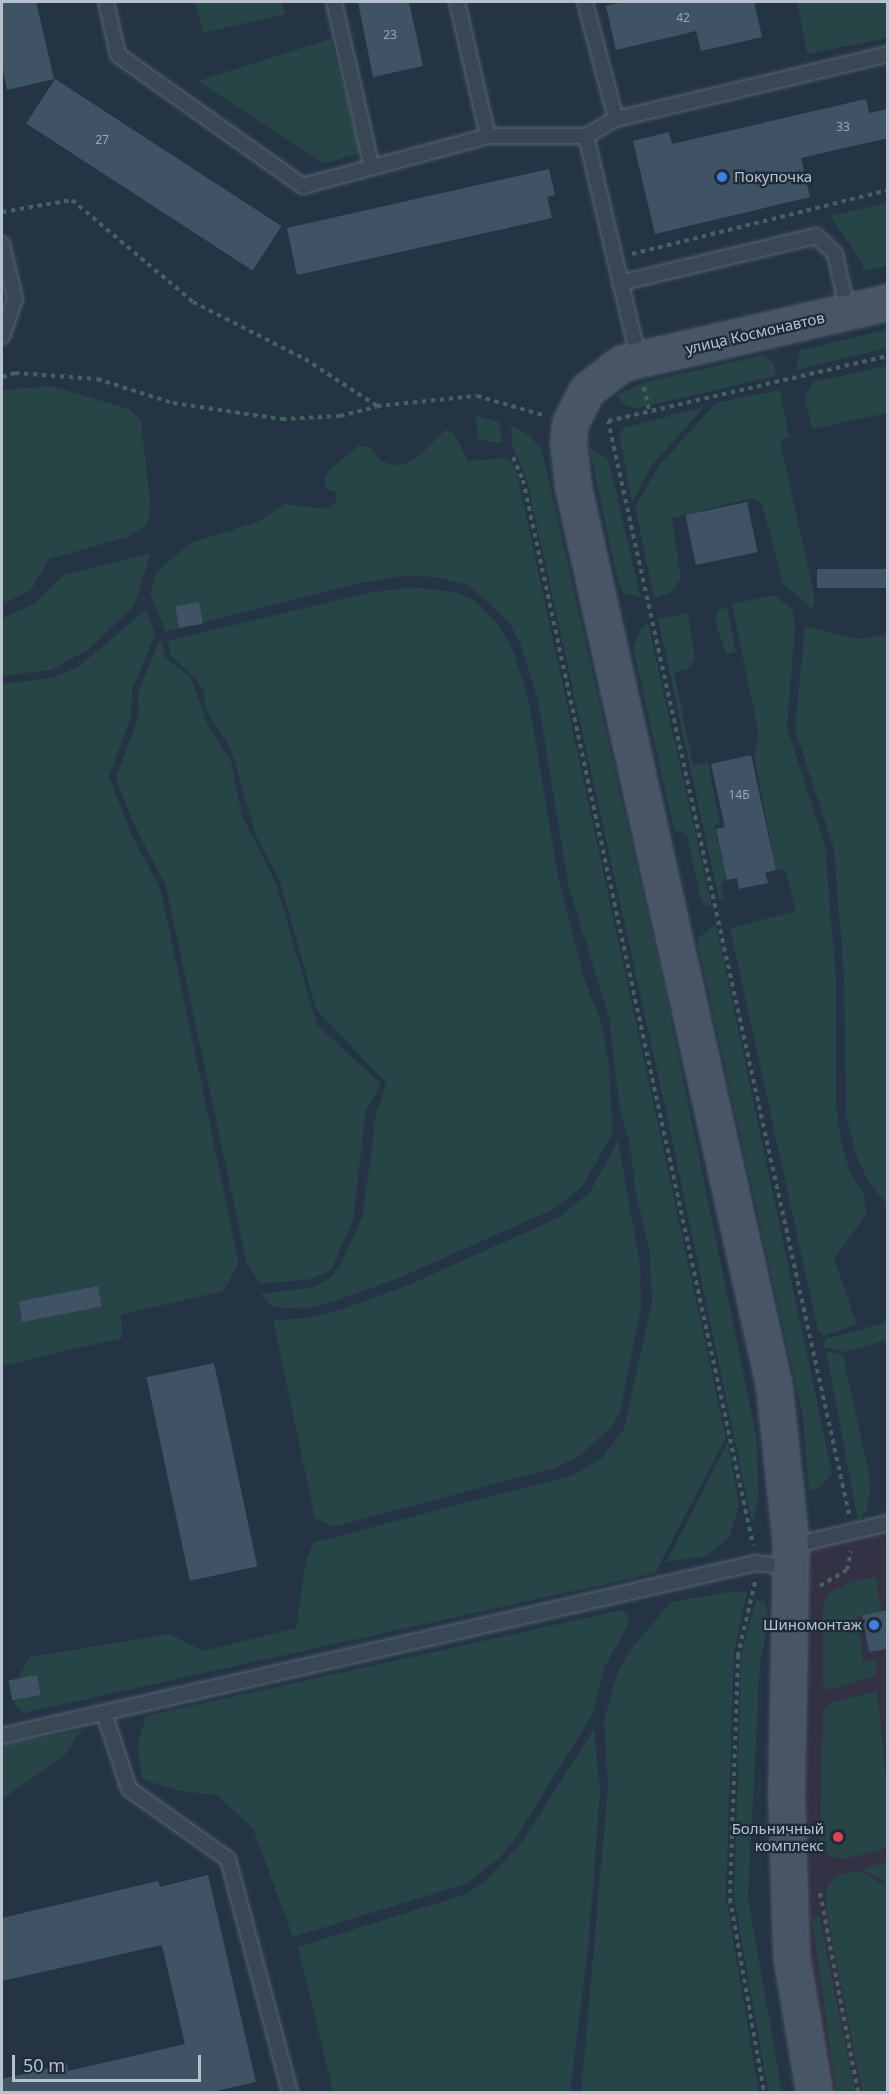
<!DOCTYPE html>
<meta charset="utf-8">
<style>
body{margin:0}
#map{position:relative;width:889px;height:2094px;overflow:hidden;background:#243445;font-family:"Noto Sans",sans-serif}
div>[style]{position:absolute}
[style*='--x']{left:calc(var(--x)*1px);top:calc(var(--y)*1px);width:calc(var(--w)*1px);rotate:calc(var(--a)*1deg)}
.medical>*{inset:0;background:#333244}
.green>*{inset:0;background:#274446}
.building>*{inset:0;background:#405364;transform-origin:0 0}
.path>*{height:4px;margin-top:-2px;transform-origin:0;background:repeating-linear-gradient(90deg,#456162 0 4.5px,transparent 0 9px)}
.roads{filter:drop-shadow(0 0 2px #586471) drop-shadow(0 0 2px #586471)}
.service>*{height:14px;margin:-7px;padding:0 7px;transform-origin:7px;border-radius:7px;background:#394654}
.secondary>*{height:33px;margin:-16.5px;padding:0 16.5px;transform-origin:16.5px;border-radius:16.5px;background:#475567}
.dots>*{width:16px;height:16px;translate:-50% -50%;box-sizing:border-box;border:3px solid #1e2b39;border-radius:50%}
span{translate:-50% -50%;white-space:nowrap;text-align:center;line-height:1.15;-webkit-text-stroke:4.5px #1e2b39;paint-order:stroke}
.number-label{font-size:12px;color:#99a6b4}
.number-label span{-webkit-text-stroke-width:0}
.poi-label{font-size:15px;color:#b7c1ce}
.left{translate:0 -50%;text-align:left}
.right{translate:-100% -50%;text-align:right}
.street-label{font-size:15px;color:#b7c1ce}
.frame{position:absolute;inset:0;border:3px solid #b7c1ce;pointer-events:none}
.scale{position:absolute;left:12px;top:2055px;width:189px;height:27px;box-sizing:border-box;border:3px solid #b7c1ce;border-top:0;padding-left:8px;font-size:18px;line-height:21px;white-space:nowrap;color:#b7c1ce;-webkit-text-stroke:4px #1e2b39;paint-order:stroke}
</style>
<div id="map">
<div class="medical">
<div style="clip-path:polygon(887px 1512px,887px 2092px,814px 2092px,791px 1954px,791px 1546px)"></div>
</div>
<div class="green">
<div style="clip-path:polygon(195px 2px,282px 2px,285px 14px,203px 33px)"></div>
<div style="clip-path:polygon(797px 2px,887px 2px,887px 38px,807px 54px)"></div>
<div style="clip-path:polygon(330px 39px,361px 153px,324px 164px,198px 81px)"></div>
<div style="clip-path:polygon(887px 203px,887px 266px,864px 271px,862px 262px,830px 216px)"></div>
<div style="clip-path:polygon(887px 330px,887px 348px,796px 370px,800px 350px)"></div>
<div style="clip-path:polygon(764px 355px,774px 364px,776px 376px,638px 408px,626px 406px,616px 395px,645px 382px)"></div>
<div style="clip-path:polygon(887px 366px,887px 413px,812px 429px,805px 396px,813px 382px)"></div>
<div style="clip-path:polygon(51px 386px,129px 409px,141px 421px,151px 510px,146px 526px,127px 537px,49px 559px,31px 590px,2px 604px,2px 390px)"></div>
<div style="clip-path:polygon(780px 390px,789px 437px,780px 441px,815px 598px,813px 609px,783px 584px,762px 504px,752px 498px,672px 518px,681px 579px,670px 593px,654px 598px,635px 507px,658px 467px,716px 403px)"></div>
<div style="clip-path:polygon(704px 407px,653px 464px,632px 503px,619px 436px,624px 428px)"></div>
<div style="clip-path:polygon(475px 415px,499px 422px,502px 443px,479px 440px)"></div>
<div style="clip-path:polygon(511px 426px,529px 435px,542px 450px,666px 995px,756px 1435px,759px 1494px,752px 1523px,669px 1125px,526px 477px,512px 445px)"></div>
<div style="clip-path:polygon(445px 430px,453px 432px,468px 461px,508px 458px,517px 473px,726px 1438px,655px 1573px,24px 1713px,14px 1705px,18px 1678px,30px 1657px,170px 1634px,203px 1651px,296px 1628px,306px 1558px,315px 1542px,573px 1475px,603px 1457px,624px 1429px,652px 1301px,649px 1249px,635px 1189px,630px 1143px,620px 1112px,609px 1017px,569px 888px,538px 701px,520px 642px,508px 621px,468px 585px,435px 577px,401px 576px,355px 584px,166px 632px,150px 594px,156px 573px,190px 543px,258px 522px,284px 504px,327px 509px,336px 502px,337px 493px,327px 489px,324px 482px,328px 471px,358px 446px,370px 447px,380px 460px,391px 465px,405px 464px,419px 456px)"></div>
<div style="clip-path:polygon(589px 447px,608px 459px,641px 598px,623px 593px,618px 582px)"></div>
<div style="clip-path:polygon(151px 553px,134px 606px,89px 649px,51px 670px,2px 676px,2px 619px,34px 604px,64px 575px)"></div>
<div style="clip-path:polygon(416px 587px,459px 593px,474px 600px,498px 625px,514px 652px,529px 702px,558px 876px,585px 981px,602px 1025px,608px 1059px,613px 1133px,582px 1187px,554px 1209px,399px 1278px,335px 1301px,303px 1309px,272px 1307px,261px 1294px,314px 1287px,330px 1278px,341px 1264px,363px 1215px,376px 1112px,387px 1084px,316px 1009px,280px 881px,256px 836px,231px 749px,205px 708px,204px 692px,197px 680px,170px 655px,168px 641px,366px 593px)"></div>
<div style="clip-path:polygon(774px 595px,793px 610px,795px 627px,787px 728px,825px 845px,836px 979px,836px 1104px,841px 1141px,850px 1172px,864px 1193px,866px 1215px,834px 1259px,857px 1324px,824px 1336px,818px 1331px,730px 928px,796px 911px,785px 870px,776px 870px,754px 755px,759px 736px,732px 604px)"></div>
<div style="clip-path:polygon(727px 606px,736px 652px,726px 654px,715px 622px,718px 612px)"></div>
<div style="clip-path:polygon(146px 610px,155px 634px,132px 690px,131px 716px,109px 777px,132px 835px,161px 891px,239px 1264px,223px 1291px,121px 1315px,122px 1338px,2px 1366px,2px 684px,52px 678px,78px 667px)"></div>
<div style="clip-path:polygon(688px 613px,695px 660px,687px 669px,674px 672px,693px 766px,708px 763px,720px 824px,714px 825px,727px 880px,721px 884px,724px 899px,719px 900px,658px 619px)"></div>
<div style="clip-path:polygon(648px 623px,712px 907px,703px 904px,700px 896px,687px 835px,674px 829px,633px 648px,641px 629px)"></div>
<div style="clip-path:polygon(805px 627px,859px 639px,887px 635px,887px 1205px,868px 1181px,857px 1157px,846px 1115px,844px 977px,834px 849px,795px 729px)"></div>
<div style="clip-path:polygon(160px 640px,166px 658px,191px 678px,209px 728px,231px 761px,242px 816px,277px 886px,317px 1025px,381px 1084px,366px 1110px,353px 1220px,331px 1270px,312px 1279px,261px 1284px,247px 1264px,166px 886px,133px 822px,116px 778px,139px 715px,138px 692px)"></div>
<div style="clip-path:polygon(716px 924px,832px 1473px,819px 1489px,810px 1490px,808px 1483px,803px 1417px,698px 946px,698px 938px)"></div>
<div style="clip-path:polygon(618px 1140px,640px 1265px,641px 1307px,620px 1412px,613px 1425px,581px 1455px,555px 1468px,333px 1527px,315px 1518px,273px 1320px,306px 1318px,340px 1310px,406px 1286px,560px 1217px,590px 1192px)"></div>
<div style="clip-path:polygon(887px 1322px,887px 1340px,844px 1352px,823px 1347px,826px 1339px)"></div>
<div style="clip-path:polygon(826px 1351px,843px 1355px,871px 1483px,867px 1511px,858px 1521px)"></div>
<div style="clip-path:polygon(728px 1442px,739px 1506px,729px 1538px,706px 1556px,666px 1562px)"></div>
<div style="clip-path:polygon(876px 1577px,881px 1611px,857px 1617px,863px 1662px,876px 1659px,876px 1676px,827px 1690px,823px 1685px,823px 1604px,829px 1593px,853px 1581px)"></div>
<div style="clip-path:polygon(729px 1592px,747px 1592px,734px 1653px,726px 1897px,759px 2092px,581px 2092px,608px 1789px,604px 1720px,619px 1669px,630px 1650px,671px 1602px)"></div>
<div style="clip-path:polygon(756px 1600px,765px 1602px,769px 1620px,760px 1662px,748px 1898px,782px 2092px,768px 2092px,734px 1898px,741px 1655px)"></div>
<div style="clip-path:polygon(621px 1610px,629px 1617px,628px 1625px,605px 1666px,593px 1714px,515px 1839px,499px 1859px,465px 1884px,293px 1937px,253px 1829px,217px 1795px,179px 1791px,142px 1779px,137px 1746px,146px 1716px)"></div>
<div style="clip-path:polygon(877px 1691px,887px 1789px,887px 1848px,845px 1859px,832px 1857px,820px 1846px,823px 1711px,829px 1703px)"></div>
<div style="clip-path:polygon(594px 1729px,600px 1791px,589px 1939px,570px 2092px,333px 2092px,298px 1947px,466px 1894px,486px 1881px,522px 1842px)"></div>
<div style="clip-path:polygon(82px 1730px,63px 1757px,2px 1799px,2px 1745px)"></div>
<div style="clip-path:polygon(887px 1862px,887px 1882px,862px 1869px)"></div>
<div style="clip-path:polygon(859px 1871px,887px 1887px,887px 2092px,862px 2092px,827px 1913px,825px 1894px,829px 1884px,838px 1875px)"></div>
<div style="clip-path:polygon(819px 1914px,855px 2092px,836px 2092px,812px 1919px)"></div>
</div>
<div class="building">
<div style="clip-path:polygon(2px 2px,36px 2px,54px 79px,7px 90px,2px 65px)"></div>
<div style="clip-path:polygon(358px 2px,409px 2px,423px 66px,373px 77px)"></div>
<div style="clip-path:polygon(624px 2px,754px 2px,762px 37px,701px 51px,696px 31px,616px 50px,606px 6px)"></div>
<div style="left:55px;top:79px;width:270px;height:53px;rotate:33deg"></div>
<div style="clip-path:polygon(866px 99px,869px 113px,888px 109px,888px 138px,801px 158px,810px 197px,655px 234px,633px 141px,669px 132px,672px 144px)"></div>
<div style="clip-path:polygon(549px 169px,555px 195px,547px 197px,552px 218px,297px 275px,287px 228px)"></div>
<div style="left:747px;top:502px;width:51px;height:63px;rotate:78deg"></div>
<div style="left:888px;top:569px;width:19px;height:71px;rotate:90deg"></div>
<div style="left:199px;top:602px;width:22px;height:24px;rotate:80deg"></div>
<div style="clip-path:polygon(751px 755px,776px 870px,765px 873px,768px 883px,739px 889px,737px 878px,727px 880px,716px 829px,725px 827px,711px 764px)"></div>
<div style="left:98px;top:1286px;width:21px;height:81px;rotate:79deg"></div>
<div style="left:214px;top:1363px;width:208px;height:69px;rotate:78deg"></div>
<div style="clip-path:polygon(888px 1610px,888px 1649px,869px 1652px,862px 1615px)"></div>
<div style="left:37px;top:1675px;width:20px;height:29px;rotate:79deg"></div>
<div style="clip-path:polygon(208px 1875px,256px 2082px,211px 2092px,2px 2092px,2px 2079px,67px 2064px,68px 2071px,185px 2044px,162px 1945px,2px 1981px,2px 1918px,158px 1881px,160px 1887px)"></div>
</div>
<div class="path">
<div style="--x:2;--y:212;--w:71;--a:-9.7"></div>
<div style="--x:72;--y:200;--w:158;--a:40.1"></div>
<div style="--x:193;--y:302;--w:126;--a:27"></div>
<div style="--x:305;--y:359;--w:86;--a:33.1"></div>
<div style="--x:377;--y:406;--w:100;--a:-5.7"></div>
<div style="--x:477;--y:396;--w:69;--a:16.1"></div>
<div style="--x:632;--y:254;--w:264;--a:-14"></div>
<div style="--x:2;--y:377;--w:14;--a:-17"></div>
<div style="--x:15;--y:373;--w:82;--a:4.2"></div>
<div style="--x:97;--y:379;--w:80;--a:17.5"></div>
<div style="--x:173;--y:403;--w:110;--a:8.4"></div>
<div style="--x:282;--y:419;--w:58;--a:-3"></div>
<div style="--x:340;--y:416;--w:38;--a:-14"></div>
<div style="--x:644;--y:387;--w:25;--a:78"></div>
<div style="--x:513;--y:457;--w:25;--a:67"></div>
<div style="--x:523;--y:480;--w:1090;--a:77.81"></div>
<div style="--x:849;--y:1514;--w:1119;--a:-102.43"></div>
<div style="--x:608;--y:421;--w:287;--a:-13.1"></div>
<div style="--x:755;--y:1582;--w:75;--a:103.1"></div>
<div style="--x:738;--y:1655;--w:244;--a:91.9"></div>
<div style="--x:730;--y:1899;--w:196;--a:80"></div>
<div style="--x:820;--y:1586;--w:31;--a:-31"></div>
<div style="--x:847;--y:1570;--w:19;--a:-78"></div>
<div style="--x:820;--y:1893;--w:203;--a:79.2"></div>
</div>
<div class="roads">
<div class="service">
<div style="--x:106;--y:2;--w:54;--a:77.2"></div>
<div style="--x:118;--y:55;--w:227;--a:35.3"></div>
<div style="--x:303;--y:186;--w:192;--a:-15.1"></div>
<div style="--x:334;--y:2;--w:170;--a:77.1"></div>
<div style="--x:457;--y:2;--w:138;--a:77"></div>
<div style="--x:488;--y:136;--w:98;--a:0"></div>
<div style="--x:586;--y:136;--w:230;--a:76.7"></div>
<div style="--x:585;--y:2;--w:121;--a:75.2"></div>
<div style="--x:616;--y:119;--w:280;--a:-13.4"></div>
<div style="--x:586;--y:136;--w:34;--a:-30"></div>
<div style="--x:2;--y:244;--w:57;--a:76.7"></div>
<div style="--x:15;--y:299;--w:39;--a:109"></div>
<div style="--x:620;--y:283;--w:202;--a:-13.5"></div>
<div style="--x:816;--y:236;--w:26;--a:43"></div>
<div style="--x:835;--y:254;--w:59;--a:77.4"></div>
<div style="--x:791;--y:1546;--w:100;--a:-13.3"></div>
<div style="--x:104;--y:1713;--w:80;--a:71.8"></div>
<div style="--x:129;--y:1789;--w:121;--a:35.3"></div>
<div style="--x:228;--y:1859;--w:241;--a:75.1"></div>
<div style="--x:2;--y:1736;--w:774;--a:-12.92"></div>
<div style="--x:756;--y:1563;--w:34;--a:7"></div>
</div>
<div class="secondary">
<div style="--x:814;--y:2092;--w:140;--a:-99.5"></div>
<div style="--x:791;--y:1954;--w:157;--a:-91.8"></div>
<div style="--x:786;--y:1797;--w:251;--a:-88.9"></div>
<div style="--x:791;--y:1546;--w:161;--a:-96.1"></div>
<div style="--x:774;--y:1386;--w:921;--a:-102.6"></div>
<div style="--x:573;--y:487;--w:45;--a:-96.3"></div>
<div style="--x:568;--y:442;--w:19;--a:-84"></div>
<div style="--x:570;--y:423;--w:37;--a:-63"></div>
<div style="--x:587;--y:390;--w:44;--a:-37.6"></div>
<div style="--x:622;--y:363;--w:273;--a:-12.9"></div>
</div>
</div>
<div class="dots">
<div style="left:722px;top:177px;background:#3f7fe0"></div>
<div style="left:874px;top:1625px;background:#3f7fe0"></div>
<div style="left:838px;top:1837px;background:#e0444e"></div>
</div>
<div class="number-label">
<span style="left:683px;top:18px">42</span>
<span style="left:390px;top:35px">23</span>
<span style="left:843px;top:127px">33</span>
<span style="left:102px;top:140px">27</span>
<span style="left:739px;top:795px">14Б</span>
</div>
<div class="poi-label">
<span class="left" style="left:734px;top:177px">Покупочка</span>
<span class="right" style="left:862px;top:1625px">Шиномонтаж</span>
<span class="right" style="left:824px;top:1837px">Больничный<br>комплекс</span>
</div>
<div class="street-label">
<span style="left:755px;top:333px;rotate:-13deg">улица Космонавтов</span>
</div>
<div class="frame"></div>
<div class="scale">50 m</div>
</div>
